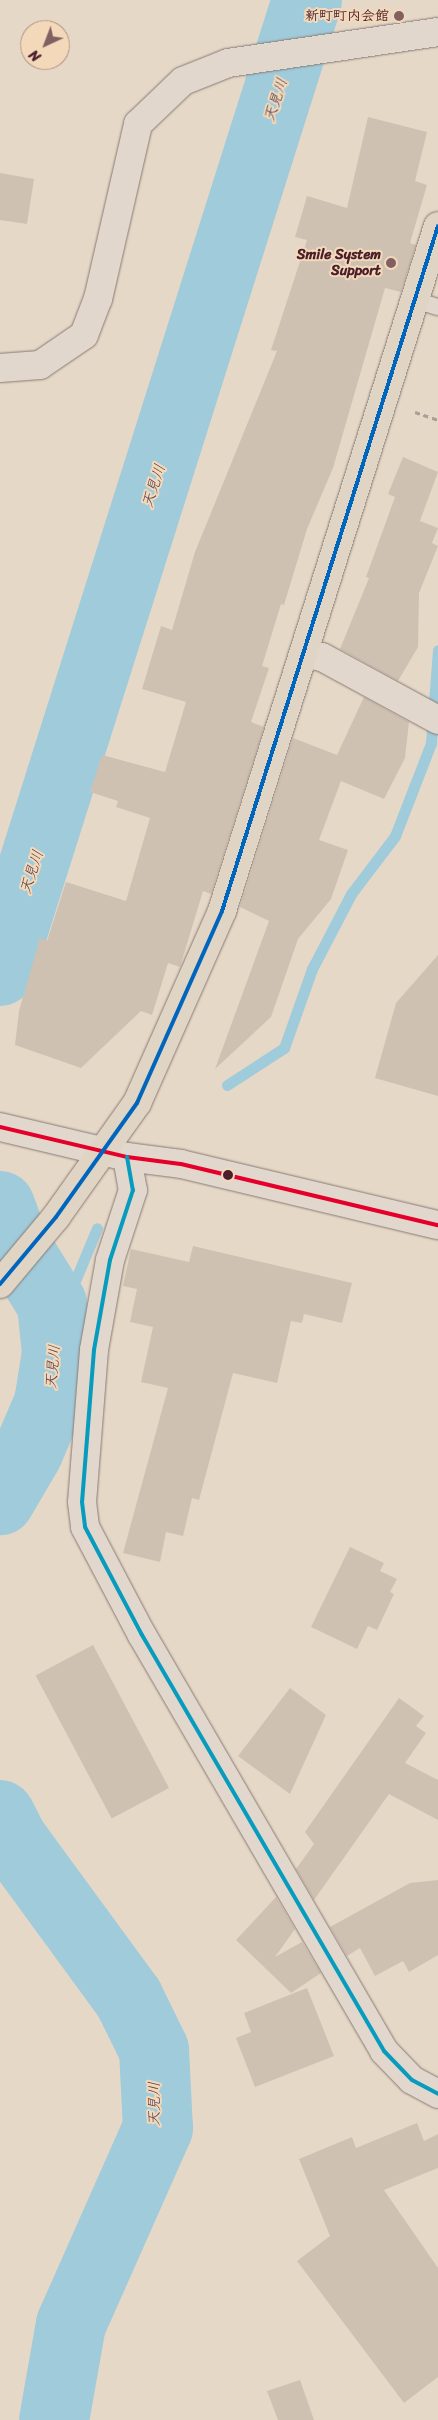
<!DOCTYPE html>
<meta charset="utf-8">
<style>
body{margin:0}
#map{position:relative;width:438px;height:2420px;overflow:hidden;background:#e6d8c7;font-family:Sriracha,"Klee One",sans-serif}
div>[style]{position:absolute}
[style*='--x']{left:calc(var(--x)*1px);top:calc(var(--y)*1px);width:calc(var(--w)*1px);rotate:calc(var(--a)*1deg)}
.stream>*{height:11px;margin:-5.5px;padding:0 5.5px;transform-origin:5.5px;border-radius:5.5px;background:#a0cbdb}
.river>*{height:70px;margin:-35px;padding:0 35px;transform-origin:35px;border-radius:35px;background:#a0cbdb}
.building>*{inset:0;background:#cfc1b2;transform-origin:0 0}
.path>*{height:3px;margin-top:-1.5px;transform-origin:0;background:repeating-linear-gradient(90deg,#aa9f98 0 5px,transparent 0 9px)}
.roads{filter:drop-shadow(0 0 1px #887a74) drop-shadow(0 0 1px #887a74)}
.service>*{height:16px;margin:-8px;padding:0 8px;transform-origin:8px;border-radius:8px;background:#e1d7cc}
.minor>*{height:28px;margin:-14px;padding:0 14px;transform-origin:14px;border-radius:14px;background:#e1d7cc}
.tertiary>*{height:28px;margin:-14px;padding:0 14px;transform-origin:14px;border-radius:14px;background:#e1d7cc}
.trunk>*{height:28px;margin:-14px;padding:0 14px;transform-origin:14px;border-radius:14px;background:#e0d5c5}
.bus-1>*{height:4px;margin:-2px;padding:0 2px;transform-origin:2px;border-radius:2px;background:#e4002b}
.bus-2>*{height:4px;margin:-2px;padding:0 2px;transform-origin:2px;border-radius:2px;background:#079bbe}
.bus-3>*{height:4px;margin:-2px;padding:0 2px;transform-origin:2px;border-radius:2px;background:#0065bd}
.dots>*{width:14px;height:14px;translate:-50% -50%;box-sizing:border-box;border:2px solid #f3d9ba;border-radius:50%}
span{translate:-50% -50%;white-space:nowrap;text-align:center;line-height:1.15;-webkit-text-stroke:4px #f3d9ba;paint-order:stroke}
.poi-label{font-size:14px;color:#4a1f2b;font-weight:700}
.right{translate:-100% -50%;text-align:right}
.water-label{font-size:15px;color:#554050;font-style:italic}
.north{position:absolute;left:20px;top:20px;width:50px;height:50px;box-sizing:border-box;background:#f3d9ba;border:1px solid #af8f81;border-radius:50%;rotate:223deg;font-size:14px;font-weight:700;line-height:20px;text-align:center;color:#4a1f2b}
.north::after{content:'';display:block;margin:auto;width:18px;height:22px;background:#816062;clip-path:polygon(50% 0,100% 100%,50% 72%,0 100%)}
</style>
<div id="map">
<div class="stream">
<div style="--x:227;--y:1085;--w:68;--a:-33"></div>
<div style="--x:284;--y:1048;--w:84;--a:-70.5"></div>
<div style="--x:312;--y:969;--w:85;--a:-62.5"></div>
<div style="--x:351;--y:894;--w:73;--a:-52.8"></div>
<div style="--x:395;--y:836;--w:100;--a:-68.8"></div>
<div style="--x:431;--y:743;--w:93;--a:-85.7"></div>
<div style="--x:57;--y:1353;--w:25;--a:-72"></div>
<div style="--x:65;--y:1329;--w:36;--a:-82"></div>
<div style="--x:70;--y:1293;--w:70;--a:-67.4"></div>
</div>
<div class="river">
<div style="--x:0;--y:971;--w:1018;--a:-72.45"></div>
<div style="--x:0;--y:1206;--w:37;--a:70"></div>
<div style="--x:13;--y:1241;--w:74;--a:58.2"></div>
<div style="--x:52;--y:1304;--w:49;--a:84.2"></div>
<div style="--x:57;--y:1353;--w:51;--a:99.1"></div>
<div style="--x:49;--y:1403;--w:53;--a:113.2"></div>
<div style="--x:28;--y:1452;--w:56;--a:120.3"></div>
<div style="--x:0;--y:1815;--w:27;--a:63"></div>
<div style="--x:12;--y:1839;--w:198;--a:53.8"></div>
<div style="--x:129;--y:1999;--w:57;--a:63.9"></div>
<div style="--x:154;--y:2050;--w:78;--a:87.1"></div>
<div style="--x:158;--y:2128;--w:214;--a:113.9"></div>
<div style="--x:71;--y:2324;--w:97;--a:100"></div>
</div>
<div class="building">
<div style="clip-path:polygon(368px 117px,427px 132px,415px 181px,427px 185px,410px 243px,416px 245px,401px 292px,385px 288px,333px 468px,307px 529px,284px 605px,281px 604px,262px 666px,269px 668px,251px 722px,264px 727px,211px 894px,203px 891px,180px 967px,168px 963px,152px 1015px,141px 1011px,81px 1068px,15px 1045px,19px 1011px,40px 938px,47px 941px,66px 882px,126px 901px,150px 818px,116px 807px,118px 801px,90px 792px,102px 755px,165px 772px,186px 702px,142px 689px,161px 626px,172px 630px,195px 552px,277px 351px,271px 350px,307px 240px,295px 237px,307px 196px,347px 208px)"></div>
<div style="clip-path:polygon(0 173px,34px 179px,27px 224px,0 220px)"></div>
<div style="clip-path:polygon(403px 457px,438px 472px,420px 521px,438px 528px,432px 543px,438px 546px,419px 593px,418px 647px,398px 681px,340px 649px,369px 578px,366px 577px,395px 497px,388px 494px)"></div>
<div style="clip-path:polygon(364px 697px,409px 722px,405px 758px,384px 799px,341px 781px,319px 840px,348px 850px,331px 899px,298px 939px,271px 1017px,215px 1069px,269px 921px,240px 907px,293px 738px,337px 755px)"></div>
<div style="clip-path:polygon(438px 955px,438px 1096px,375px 1078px,396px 1003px)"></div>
<div style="clip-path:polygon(193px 1246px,352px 1283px,342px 1323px,304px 1314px,302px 1323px,291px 1321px,277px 1383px,233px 1373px,199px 1500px,192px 1498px,183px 1536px,166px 1532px,160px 1562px,123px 1553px,168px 1388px,141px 1382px,153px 1327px,130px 1322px,137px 1289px,123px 1286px,131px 1249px,189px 1262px)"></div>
<div style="clip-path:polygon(350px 1547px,384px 1563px,380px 1571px,397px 1579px,390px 1592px,394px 1594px,377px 1630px,368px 1626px,357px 1649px,311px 1627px)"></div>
<div style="left:93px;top:1645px;width:162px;height:65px;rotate:62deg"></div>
<div style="clip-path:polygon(290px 1688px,326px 1715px,290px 1794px,238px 1756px)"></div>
<div style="clip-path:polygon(399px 1698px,424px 1716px,416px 1726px,426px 1733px,405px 1763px,438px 1780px,438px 1820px,389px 1794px,314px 1900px,296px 1869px,314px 1844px,305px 1832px)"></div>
<div style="clip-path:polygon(438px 1880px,438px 1955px,409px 1972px,403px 1961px,375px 1976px,360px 1948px,347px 1956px,330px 1927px,410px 1883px)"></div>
<div style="clip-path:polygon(276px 1897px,295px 1929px,275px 1957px,302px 1942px,321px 1973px,291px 1993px,236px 1940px)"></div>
<div style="clip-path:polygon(307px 1988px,334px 2056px,255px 2087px,236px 2038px,251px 2032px,244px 2013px)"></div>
<div style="clip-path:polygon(417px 2123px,424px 2141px,438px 2134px,438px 2168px,384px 2190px,438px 2268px,438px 2377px,404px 2403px,297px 2261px,330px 2236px,299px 2159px,352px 2137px,356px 2148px)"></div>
<div style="clip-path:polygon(300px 2380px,314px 2420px,278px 2420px,267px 2391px)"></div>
</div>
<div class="path">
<div style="--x:415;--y:412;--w:24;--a:19"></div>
</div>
<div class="roads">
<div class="service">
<div style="--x:416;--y:300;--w:23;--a:18"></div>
</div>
<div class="minor">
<div style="--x:0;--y:368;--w:40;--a:-4.3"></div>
<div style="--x:40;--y:365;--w:53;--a:-34.3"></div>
<div style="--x:84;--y:335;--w:39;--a:-69"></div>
<div style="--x:98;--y:299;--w:180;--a:-77.1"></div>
<div style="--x:138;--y:124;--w:62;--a:-43.7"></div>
<div style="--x:183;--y:81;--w:48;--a:-21.8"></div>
<div style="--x:228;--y:63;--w:212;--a:-8.4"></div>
<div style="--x:304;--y:653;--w:18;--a:13"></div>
<div style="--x:322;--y:657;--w:132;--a:28.5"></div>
<div style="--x:127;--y:1157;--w:34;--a:80"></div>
<div style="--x:133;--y:1190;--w:74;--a:108.2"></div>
<div style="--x:110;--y:1260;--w:91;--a:100.1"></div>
<div style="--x:94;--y:1350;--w:152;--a:94.5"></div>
<div style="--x:82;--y:1502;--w:25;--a:83"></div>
<div style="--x:85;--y:1527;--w:122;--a:62.2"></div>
<div style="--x:142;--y:1635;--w:481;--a:59.8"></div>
<div style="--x:384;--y:2051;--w:40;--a:46"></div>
<div style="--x:412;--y:2080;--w:30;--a:28"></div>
</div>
<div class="tertiary">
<div style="--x:0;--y:1127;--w:130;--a:13.3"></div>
<div style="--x:127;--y:1157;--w:54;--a:7.4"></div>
<div style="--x:181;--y:1164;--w:264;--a:13.4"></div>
</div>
<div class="trunk">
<div style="--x:0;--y:1284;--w:87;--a:-50.1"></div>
<div style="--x:56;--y:1217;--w:140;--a:-54.6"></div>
<div style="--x:137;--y:1103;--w:210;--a:-66.1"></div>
<div style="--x:222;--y:911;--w:718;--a:-72.5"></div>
</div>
</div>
<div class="bus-1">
<div style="--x:0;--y:1127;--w:130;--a:13.3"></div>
<div style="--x:127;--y:1157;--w:54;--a:7.4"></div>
<div style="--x:181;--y:1164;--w:264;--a:13.4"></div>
</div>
<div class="bus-2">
<div style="--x:127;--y:1157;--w:34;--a:80"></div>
<div style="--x:133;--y:1190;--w:74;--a:108.2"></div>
<div style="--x:110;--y:1260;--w:91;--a:100.1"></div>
<div style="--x:94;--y:1350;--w:152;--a:94.5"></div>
<div style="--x:82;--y:1502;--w:25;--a:83"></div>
<div style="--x:85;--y:1527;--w:122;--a:62.2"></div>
<div style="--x:142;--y:1635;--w:481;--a:59.8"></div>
<div style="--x:384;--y:2051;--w:40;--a:46"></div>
<div style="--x:412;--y:2080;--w:30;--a:28"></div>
</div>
<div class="bus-3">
<div style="--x:0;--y:1284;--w:87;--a:-50.1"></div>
<div style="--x:56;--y:1217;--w:140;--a:-54.6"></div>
<div style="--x:137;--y:1103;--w:210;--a:-66.1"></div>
<div style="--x:222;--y:911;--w:718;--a:-72.5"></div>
</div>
<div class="dots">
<div style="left:399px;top:16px;background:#816062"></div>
<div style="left:391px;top:263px;background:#816062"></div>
<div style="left:228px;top:1175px;background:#4a1f2b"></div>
</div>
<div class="poi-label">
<span class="right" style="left:389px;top:16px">新町町内会館</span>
<span class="right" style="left:381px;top:263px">Smile System<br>Support</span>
</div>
<div class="water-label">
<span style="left:276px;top:100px;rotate:-72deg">天見川</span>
<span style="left:154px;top:486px;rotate:-72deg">天見川</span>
<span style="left:32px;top:872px;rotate:-72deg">天見川</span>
<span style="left:53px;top:1367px;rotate:-85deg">天見川</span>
<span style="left:155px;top:2104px;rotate:-90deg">天見川</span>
</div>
<div class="north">N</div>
</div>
